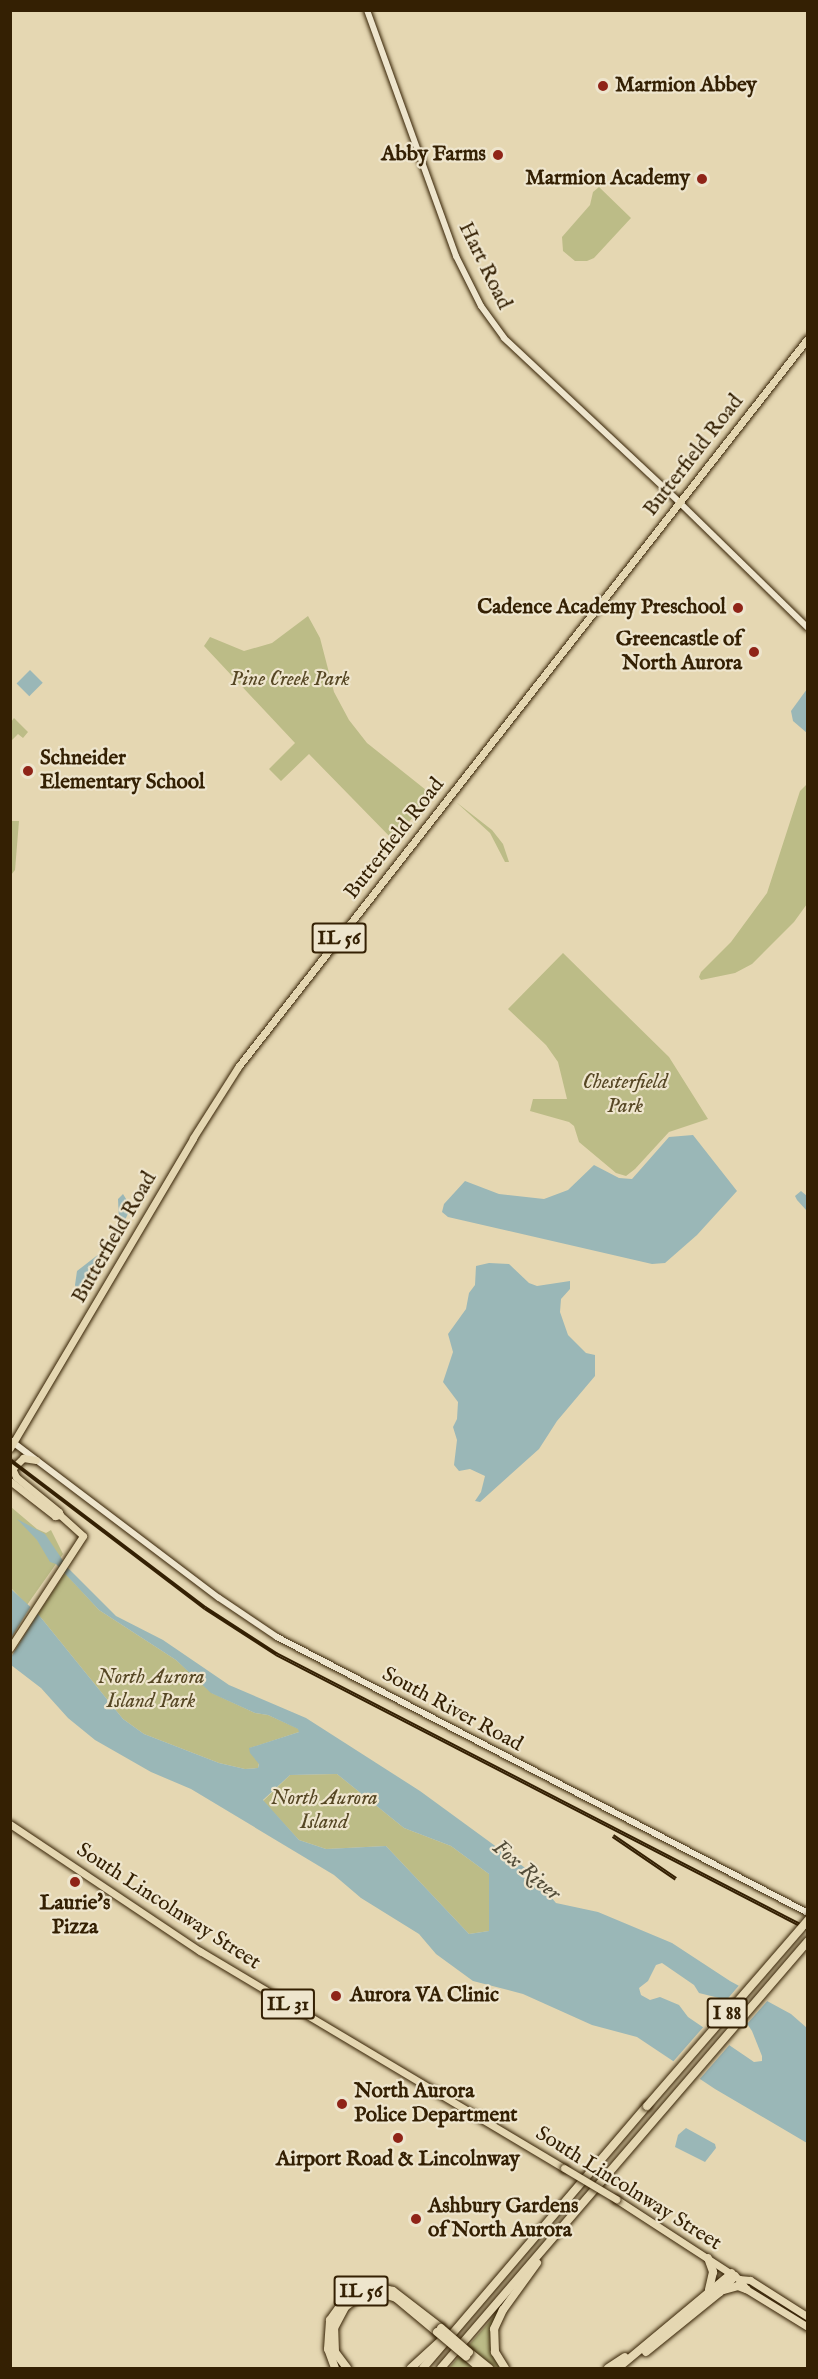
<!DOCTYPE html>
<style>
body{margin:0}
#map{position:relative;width:818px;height:2379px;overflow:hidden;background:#e5d7b2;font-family:"IM FELL English",serif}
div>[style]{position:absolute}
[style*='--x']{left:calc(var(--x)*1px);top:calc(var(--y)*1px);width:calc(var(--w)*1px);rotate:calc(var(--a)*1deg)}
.green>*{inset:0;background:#bcbc87}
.water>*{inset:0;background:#9ab7b7;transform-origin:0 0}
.pier>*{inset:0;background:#e5d7b2}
.roads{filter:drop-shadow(0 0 2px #342003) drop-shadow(0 0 2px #342003)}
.secondary>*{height:6px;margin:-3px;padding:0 3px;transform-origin:3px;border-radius:3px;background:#eee5cd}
.primary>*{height:7px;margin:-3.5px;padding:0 3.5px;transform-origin:3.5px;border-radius:3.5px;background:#e5d7b2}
.highway>*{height:8px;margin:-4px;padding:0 4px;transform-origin:4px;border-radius:4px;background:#e5d7b2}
.rail>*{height:4px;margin-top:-2px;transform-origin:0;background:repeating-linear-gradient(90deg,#eee5cd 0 4.5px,#342003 0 9px);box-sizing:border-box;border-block:2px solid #342003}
.bridges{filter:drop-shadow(0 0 2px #342003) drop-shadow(0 0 2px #342003)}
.primary-bridge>*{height:7px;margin:-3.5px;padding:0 3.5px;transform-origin:3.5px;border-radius:3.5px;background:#e5d7b2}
.highway-bridge>*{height:8px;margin:-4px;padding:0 4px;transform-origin:4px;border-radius:4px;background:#e5d7b2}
.dots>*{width:16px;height:16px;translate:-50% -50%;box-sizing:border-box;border:3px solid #eee5cd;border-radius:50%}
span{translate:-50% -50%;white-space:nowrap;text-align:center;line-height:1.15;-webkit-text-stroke:4.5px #eee5cd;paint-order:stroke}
.shield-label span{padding:2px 4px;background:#eee5cd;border:2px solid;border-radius:4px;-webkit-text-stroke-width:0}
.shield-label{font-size:20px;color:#342003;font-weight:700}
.poi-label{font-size:21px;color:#342003;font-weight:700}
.left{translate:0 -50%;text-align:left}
.right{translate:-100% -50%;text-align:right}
.street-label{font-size:21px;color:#342003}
.park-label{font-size:21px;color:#564724;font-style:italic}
.water-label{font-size:22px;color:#534d39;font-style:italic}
.frame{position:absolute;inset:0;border:12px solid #342003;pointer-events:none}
</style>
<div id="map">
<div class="green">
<div style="clip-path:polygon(599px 187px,631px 218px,594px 258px,587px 261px,575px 261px,563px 251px,562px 237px,590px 205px,593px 192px)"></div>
<div style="clip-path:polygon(308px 616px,320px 638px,334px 692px,349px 720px,367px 743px,431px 794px,394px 841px,309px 754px,281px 781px,269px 769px,295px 743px,204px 646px,210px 637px,244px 651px,272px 643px)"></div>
<div style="clip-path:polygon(14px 718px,28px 732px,23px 738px,18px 734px,12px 740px,11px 722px)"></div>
<div style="clip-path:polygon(807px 784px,807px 904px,794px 922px,752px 964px,735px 973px,701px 980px,699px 977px,701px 972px,731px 942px,767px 893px,800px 791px)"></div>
<div style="clip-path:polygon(456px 802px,492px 830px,503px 844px,509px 862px,505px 862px,490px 833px)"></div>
<div style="clip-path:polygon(11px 821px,19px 821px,15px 870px,11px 875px)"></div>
<div style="clip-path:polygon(563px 953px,669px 1057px,708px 1119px,669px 1132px,635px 1169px,626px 1176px,616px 1173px,579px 1142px,574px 1126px,569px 1122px,530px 1111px,533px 1099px,567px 1099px,558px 1062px,546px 1045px,508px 1009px)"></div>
<div style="clip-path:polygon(11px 1507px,37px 1529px,46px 1533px,51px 1530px,63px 1554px,27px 1605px,11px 1588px)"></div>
<div style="clip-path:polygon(65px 1573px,99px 1610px,176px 1660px,212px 1693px,255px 1713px,268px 1715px,299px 1729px,299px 1732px,250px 1748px,259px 1763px,258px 1768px,245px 1769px,219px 1763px,144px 1734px,123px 1719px,38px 1614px)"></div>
<div style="clip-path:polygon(337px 1774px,404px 1828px,451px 1846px,489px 1874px,489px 1931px,469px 1934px,386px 1846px,326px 1849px,299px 1840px,263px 1801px,290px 1775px)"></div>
<div style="clip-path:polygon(497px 2313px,490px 2343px,493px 2357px,501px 2368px,496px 2368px,477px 2353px,468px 2364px,473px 2368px,449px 2368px)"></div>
</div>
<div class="water">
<div style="left:30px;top:670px;width:18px;height:19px;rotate:45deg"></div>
<div style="clip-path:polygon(807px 689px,807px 733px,793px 721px,791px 711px)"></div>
<div style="clip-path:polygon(693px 1135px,737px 1191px,697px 1235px,665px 1263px,652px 1264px,448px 1217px,442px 1212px,444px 1204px,465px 1181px,499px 1194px,544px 1199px,568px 1190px,594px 1165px,619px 1178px,632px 1179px,669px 1137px)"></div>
<div style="clip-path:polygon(801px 1191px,807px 1196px,807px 1211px,797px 1200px,795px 1196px)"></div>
<div style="clip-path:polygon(123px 1194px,131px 1207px,121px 1229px,112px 1240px,109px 1238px,119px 1221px,118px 1199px)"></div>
<div style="clip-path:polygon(99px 1254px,104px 1258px,102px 1266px,90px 1289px,79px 1296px,75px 1285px,77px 1271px)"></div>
<div style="clip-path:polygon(489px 1263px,509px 1264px,529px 1283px,537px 1286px,570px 1281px,570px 1289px,561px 1299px,560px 1312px,568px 1335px,586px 1353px,595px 1355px,595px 1376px,557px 1421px,539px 1449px,480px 1502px,475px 1501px,481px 1492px,485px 1476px,470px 1469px,459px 1471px,454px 1465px,457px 1440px,453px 1427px,457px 1419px,458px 1402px,443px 1382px,453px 1352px,448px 1334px,466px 1309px,469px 1293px,475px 1285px,476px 1266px)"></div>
<div style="clip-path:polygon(evenodd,17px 1519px,45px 1534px,68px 1568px,116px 1616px,163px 1640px,229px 1685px,306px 1718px,420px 1791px,528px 1870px,556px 1903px,598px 1912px,672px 1943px,730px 1981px,791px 2014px,807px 2028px,807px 2143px,715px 2089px,637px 2037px,592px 2025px,523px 1994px,473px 1981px,436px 1954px,419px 1934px,361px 1898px,334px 1875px,191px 1789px,151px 1772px,95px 1740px,68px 1718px,41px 1688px,11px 1665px,10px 1588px,38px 1614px,123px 1719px,144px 1734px,219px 1763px,245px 1769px,258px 1768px,259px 1764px,250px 1753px,249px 1748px,299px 1732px,298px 1729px,268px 1715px,255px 1713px,211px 1693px,176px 1660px,99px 1610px,56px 1564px,50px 1562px,37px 1540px,17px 1519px,337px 1774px,404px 1828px,451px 1846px,489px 1874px,489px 1931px,469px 1934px,386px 1846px,326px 1849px,299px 1840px,263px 1800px,290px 1775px,337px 1774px,17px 1519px,662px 1963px,694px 1985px,699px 1993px,723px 1999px,740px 2013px,752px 2031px,762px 2056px,762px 2061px,754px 2062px,688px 2017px,679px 2005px,660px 1997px,650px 2000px,641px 1995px,639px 1988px,648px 1981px,656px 1965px,662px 1963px)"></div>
<div style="clip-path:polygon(686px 2128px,715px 2144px,716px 2148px,705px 2162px,675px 2147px,678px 2135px)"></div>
</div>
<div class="pier">
<div style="clip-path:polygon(31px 1606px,39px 1612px,11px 1657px,11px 1638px)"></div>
<div style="clip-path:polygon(741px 1983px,769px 1999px,746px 2025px,724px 2003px)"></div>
<div style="clip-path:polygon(706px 2024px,732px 2042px,698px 2081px,671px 2064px)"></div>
</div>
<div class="roads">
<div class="secondary">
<div style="--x:367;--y:10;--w:262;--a:70.1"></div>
<div style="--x:456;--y:256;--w:56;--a:63.4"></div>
<div style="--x:481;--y:306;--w:39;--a:54"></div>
<div style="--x:504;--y:338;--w:240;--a:43.1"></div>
<div style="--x:679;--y:502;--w:180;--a:44.3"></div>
<div style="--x:10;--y:1440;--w:262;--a:37.1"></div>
<div style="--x:219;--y:1598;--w:70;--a:33.9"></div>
<div style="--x:277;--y:1637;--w:598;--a:27.46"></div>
</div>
<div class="primary">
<div style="--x:10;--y:1448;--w:360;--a:-59.4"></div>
<div style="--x:193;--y:1138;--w:84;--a:-57.6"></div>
<div style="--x:238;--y:1067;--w:925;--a:-51.98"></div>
<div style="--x:10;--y:1464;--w:14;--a:65"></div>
<div style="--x:16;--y:1477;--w:55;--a:39.1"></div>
<div style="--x:59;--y:1512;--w:3;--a:72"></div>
<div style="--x:60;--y:1515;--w:31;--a:42"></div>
<div style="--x:83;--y:1536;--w:134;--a:123.1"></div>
<div style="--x:12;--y:1469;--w:16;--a:-45"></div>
<div style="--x:23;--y:1458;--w:13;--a:9"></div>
<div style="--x:10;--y:1481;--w:57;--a:37.9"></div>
<div style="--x:55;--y:1516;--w:5;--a:-11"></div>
<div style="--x:10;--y:1824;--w:229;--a:33.8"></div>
<div style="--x:200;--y:1951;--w:424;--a:30.8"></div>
<div style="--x:616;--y:2199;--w:147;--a:33"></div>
<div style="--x:739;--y:2279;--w:12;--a:55"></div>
<div style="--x:746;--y:2289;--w:73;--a:31.5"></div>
<div style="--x:739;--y:2279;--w:11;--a:5"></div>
<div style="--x:750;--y:2280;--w:69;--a:32.5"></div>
</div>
<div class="highway">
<div style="--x:708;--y:2258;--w:15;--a:70"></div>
<div style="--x:713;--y:2272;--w:18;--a:103"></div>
<div style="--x:724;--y:2290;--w:15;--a:-16"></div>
<div style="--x:738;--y:2286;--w:9;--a:21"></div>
<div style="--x:469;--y:2352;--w:26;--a:39"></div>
<div style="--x:646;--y:2352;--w:95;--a:-39"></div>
<div style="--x:720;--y:2292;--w:22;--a:-47"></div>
<div style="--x:466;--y:2356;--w:18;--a:41"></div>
<div style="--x:335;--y:2368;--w:20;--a:-110"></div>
<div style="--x:328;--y:2349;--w:29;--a:-86"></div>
<div style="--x:330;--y:2320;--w:26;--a:-54"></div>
<div style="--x:345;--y:2299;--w:14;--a:-30"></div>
<div style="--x:357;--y:2292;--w:23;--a:-10"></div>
<div style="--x:380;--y:2288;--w:13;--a:13"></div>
<div style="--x:393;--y:2291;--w:61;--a:37.6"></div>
<div style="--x:347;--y:2368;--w:20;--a:-127"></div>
<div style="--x:335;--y:2352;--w:24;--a:-92"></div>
<div style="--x:334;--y:2328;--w:24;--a:-62"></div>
<div style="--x:345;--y:2307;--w:14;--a:-36"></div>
<div style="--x:356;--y:2299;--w:16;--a:-18"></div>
<div style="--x:371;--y:2294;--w:13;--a:0"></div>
<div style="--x:384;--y:2294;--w:13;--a:18"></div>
<div style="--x:396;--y:2298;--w:53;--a:39.7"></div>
<div style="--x:411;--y:2368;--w:49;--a:-42.5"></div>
<div style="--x:423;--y:2368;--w:345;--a:-49.5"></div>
<div style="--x:441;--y:2368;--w:563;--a:-49.32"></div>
<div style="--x:505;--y:2368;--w:19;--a:-122"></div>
<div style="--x:495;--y:2352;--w:23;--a:-92"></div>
<div style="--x:494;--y:2329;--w:21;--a:-65"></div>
<div style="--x:503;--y:2310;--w:58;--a:-54.1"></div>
<div style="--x:608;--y:2368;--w:20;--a:-33"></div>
<div style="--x:618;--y:2368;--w:148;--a:-39.8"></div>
</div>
</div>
<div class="rail">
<div style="--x:10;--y:1460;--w:245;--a:37.2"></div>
<div style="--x:205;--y:1608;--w:85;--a:32.9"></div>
<div style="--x:276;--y:1654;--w:599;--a:27.34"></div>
<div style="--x:613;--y:1836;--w:76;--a:34.3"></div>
</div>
<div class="bridges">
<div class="primary-bridge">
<div style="--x:564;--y:2168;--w:61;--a:30.8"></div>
</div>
<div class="highway-bridge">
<div style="--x:647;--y:2106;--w:246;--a:-49.1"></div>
<div style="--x:441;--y:2328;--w:37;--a:41"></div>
<div style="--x:437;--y:2332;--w:38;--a:40"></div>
</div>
</div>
<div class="dots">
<div style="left:603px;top:86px;background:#8f2418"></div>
<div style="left:498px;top:155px;background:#8f2418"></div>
<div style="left:702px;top:179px;background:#8f2418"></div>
<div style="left:738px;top:608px;background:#8f2418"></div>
<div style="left:754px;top:652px;background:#8f2418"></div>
<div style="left:28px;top:771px;background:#8f2418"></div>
<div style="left:75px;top:1882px;background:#8f2418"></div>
<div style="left:336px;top:1996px;background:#8f2418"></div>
<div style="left:342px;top:2104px;background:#8f2418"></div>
<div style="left:398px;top:2138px;background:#8f2418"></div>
<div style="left:416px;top:2219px;background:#8f2418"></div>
</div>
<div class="shield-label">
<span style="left:339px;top:938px">IL 56</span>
<span style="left:288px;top:2004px">IL 31</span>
<span style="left:727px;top:2013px">I 88</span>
<span style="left:361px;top:2291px">IL 56</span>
</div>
<div class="poi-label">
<span class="left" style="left:615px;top:86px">Marmion Abbey</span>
<span class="right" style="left:486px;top:155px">Abby Farms</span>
<span class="right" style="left:690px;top:179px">Marmion Academy</span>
<span class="right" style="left:726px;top:608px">Cadence Academy Preschool</span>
<span class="right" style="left:742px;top:652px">Greencastle of<br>North Aurora</span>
<span class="left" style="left:40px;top:771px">Schneider<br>Elementary School</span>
<span style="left:75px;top:1916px">Laurie's<br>Pizza</span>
<span class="left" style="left:350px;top:1996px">Aurora VA Clinic</span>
<span class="left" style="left:354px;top:2104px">North Aurora<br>Police Department</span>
<span style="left:398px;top:2160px">Airport Road &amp; Lincolnway</span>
<span class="left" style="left:428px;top:2219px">Ashbury Gardens<br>of North Aurora</span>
</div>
<div class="street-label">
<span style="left:484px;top:266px;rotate:64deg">Hart Road</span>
<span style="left:694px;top:456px;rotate:-52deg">Butterfield Road</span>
<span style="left:395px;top:839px;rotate:-52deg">Butterfield Road</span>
<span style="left:115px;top:1238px;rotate:-60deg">Butterfield Road</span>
<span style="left:452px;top:1710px;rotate:28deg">South River Road</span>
<span style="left:168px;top:1907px;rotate:33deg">South Lincolnway Street</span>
<span style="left:628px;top:2189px;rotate:32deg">South Lincolnway Street</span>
</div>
<div class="park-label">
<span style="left:290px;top:680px">Pine Creek Park</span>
<span style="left:625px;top:1095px">Chesterfield<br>Park</span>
<span style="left:151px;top:1690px">North Aurora<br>Island Park</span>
<span style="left:324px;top:1811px">North Aurora<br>Island</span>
</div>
<div class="water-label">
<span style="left:526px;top:1871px;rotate:40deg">Fox River</span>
</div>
<div class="frame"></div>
</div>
